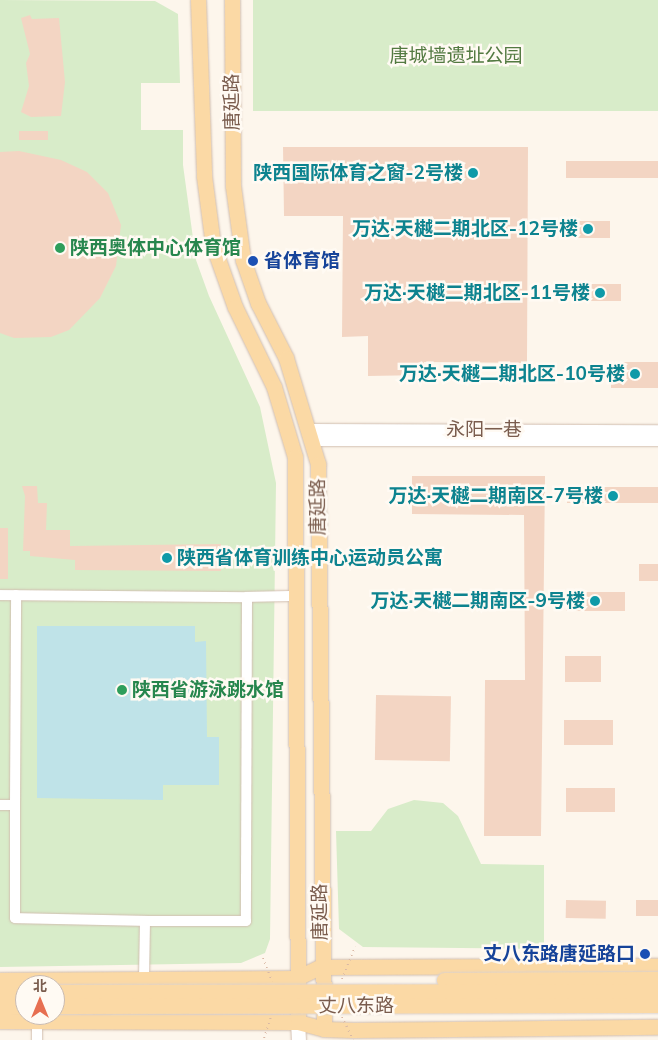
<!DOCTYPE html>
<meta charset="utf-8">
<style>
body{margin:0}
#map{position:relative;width:658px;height:1040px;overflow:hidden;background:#fdf6ec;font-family:Mulish,"Noto Sans SC",sans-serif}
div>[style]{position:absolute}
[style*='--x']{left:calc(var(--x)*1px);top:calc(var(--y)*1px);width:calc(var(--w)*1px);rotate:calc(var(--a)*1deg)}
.green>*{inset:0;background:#d8ecc9;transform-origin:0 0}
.water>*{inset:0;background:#bfe3e8}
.building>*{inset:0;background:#f3d5c3;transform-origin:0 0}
.roads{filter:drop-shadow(0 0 1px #d1beb0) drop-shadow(0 0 1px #d1beb0)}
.minor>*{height:10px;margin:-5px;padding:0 5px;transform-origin:5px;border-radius:5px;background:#fff}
.tertiary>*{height:12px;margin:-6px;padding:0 6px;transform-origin:6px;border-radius:6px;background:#fff}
.secondary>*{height:14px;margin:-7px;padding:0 7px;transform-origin:7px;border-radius:7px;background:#fff}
.primary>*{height:15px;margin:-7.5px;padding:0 7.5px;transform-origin:7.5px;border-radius:7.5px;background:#fbd9a5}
.path-bridge>*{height:2px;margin-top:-1px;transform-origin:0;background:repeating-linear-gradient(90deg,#d9b8a5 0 1px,transparent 0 5px)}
.bridges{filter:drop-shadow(0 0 1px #dad1cd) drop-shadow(0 0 1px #dad1cd)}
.primary-bridge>*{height:15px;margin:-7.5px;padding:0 7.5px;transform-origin:7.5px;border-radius:7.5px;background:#fbd9a5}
.dots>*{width:14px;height:14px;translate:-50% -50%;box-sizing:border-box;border:2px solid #fffaf3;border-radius:50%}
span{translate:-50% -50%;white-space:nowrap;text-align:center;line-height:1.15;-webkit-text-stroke:5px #fffaf3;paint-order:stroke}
.park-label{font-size:19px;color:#537a41}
.street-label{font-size:19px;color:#7a5c4d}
.culture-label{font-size:19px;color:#0d838f;font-weight:700}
.right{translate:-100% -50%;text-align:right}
.left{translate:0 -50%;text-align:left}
.leisure-label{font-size:19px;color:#27864d;font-weight:700}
.transit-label{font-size:19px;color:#164399;font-weight:700}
.north{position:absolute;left:15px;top:975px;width:50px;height:50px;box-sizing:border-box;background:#fffaf3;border:1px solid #cabbb1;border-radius:50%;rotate:0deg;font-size:14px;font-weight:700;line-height:20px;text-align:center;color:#7a5c4d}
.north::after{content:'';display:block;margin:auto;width:18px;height:22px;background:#e76f51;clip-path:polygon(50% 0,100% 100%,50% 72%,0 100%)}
</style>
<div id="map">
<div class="green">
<div style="clip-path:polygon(0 0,155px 1px,178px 14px,180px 83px,141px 83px,141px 130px,183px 130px,183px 165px,196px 260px,209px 296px,260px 407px,276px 483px,270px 939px,265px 953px,241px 963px,0 967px)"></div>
<div style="left:253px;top:0;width:405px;height:111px"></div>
<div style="clip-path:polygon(414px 800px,443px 803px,458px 816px,481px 864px,544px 865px,544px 949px,363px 947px,339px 929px,336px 831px,371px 831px,388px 809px)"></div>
</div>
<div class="water">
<div style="clip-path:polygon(37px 626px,195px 626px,195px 642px,206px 641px,207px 737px,219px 737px,219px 785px,163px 785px,163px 800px,37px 798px)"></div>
</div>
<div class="building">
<div style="clip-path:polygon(30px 15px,32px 19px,59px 18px,65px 82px,61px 116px,31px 117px,21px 112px,29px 86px,26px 63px,30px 54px,21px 18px)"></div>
<div style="left:19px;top:131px;width:29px;height:9px"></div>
<div style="clip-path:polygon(283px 147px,528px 147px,527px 363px,424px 362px,424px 375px,368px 376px,368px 336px,342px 337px,343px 216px,284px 216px)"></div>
<div style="clip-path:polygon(19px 151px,61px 160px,87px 172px,108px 193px,121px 225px,116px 266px,100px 298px,69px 330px,51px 337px,14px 338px,0 333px,0 152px)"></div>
<div style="left:658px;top:161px;width:17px;height:92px;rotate:90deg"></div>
<div style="left:565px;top:221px;width:45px;height:17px"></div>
<div style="left:621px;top:284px;width:17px;height:41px;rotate:90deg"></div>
<div style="left:611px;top:362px;width:47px;height:26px"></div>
<div style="clip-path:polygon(412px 476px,545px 476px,541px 836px,484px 836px,485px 680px,525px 680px,524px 515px,412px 514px)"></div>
<div style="clip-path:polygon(22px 486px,37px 486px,38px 503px,47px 503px,46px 530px,70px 530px,70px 546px,221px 544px,221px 571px,75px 570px,75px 560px,30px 556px,30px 551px,23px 551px,25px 496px)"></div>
<div style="left:658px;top:487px;width:16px;height:91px;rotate:90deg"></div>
<div style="left:0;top:528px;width:8px;height:51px"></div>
<div style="left:658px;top:564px;width:17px;height:19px;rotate:90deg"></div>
<div style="left:566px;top:592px;width:59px;height:19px"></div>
<div style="left:565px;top:656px;width:36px;height:26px"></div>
<div style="left:376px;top:695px;width:75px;height:65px;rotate:1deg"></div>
<div style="left:564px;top:720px;width:49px;height:25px"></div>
<div style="left:566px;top:788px;width:49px;height:24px"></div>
<div style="left:566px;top:900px;width:40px;height:18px;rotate:1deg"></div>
<div style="left:658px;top:900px;width:16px;height:22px;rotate:90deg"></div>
</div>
<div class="roads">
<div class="minor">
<div style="--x:0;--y:595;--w:247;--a:0.5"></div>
<div style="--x:247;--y:597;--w:324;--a:90.2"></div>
<div style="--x:246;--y:921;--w:101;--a:180"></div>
<div style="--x:145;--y:921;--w:59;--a:91"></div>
<div style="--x:247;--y:597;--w:49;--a:-1.2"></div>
<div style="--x:0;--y:805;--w:15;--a:0"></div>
<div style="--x:15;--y:805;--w:113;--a:90"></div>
<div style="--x:15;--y:918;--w:130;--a:1.3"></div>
<div style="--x:15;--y:805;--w:210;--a:-89.7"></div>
<div style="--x:37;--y:1040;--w:18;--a:-90"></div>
</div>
<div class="tertiary">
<div style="--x:310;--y:430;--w:348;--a:0.2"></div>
<div style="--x:313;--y:440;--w:345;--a:0"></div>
</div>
<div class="secondary">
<div style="--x:298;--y:1022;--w:18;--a:87"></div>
</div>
<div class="primary">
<div style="--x:198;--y:0;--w:176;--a:88"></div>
<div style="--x:204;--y:176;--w:70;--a:82.6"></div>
<div style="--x:213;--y:245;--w:66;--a:70.5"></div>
<div style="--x:235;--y:307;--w:89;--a:64"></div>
<div style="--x:274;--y:387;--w:73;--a:73.3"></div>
<div style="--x:295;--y:457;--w:565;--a:89.7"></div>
<div style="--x:232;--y:0;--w:186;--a:89.7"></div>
<div style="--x:233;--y:186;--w:75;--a:82.3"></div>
<div style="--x:243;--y:260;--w:46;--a:70.8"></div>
<div style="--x:258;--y:303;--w:62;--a:63"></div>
<div style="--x:286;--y:358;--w:111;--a:73.2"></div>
<div style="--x:318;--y:464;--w:565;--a:89.39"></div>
<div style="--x:0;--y:980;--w:297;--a:-0.4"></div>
<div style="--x:297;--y:978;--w:25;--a:-26"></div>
<div style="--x:320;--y:967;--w:338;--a:-0.2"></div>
<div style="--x:0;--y:993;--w:25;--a:0"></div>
<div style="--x:0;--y:1006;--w:25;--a:0"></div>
<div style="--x:0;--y:1021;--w:298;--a:0.2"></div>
<div style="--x:298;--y:1022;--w:27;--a:15"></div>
<div style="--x:324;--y:1029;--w:29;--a:2"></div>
<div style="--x:353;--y:1030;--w:305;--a:-0.6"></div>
</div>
</div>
<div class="path-bridge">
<div style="--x:263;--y:958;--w:25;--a:69"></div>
<div style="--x:342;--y:979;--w:35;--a:-68"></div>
<div style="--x:342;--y:1017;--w:25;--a:64"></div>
<div style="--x:264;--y:1038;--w:22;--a:-72"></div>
</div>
<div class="bridges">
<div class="primary-bridge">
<div style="--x:444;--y:980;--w:214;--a:-0.3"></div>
<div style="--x:55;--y:992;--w:603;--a:-0.1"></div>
<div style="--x:55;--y:1006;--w:603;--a:-0.1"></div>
</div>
</div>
<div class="dots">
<div style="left:473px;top:173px;background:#0f9aa8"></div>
<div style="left:588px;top:229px;background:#0f9aa8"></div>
<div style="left:60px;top:248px;background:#2e9e5b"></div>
<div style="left:253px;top:261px;background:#1a4fb4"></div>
<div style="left:600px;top:293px;background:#0f9aa8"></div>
<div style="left:635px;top:374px;background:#0f9aa8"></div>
<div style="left:613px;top:496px;background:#0f9aa8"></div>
<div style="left:167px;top:558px;background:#0f9aa8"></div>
<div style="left:595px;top:601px;background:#0f9aa8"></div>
<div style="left:122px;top:690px;background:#2e9e5b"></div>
<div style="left:645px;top:954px;background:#1a4fb4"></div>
</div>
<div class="park-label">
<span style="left:456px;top:56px">唐城墙遗址公园</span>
</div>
<div class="street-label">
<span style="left:232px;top:102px;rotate:-91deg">唐延路</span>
<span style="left:484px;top:430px">永阳一巷</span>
<span style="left:318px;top:507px;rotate:-90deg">唐延路</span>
<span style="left:320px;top:912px;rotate:-91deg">唐延路</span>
<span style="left:356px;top:1006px">丈八东路</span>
</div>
<div class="culture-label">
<span class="right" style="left:463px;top:173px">陕西国际体育之窗-2号楼</span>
<span class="right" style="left:578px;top:229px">万达·天樾二期北区-12号楼</span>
<span class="right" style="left:590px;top:293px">万达·天樾二期北区-11号楼</span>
<span class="right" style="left:625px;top:374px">万达·天樾二期北区-10号楼</span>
<span class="right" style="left:603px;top:496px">万达·天樾二期南区-7号楼</span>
<span class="left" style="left:177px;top:558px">陕西省体育训练中心运动员公寓</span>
<span class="right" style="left:585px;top:601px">万达·天樾二期南区-9号楼</span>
</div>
<div class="leisure-label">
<span class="left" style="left:70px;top:248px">陕西奥体中心体育馆</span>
<span class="left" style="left:132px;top:690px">陕西省游泳跳水馆</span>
</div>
<div class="transit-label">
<span class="left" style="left:264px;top:261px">省体育馆</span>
<span class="right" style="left:635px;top:954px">丈八东路唐延路口</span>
</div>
<div class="north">北</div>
</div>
